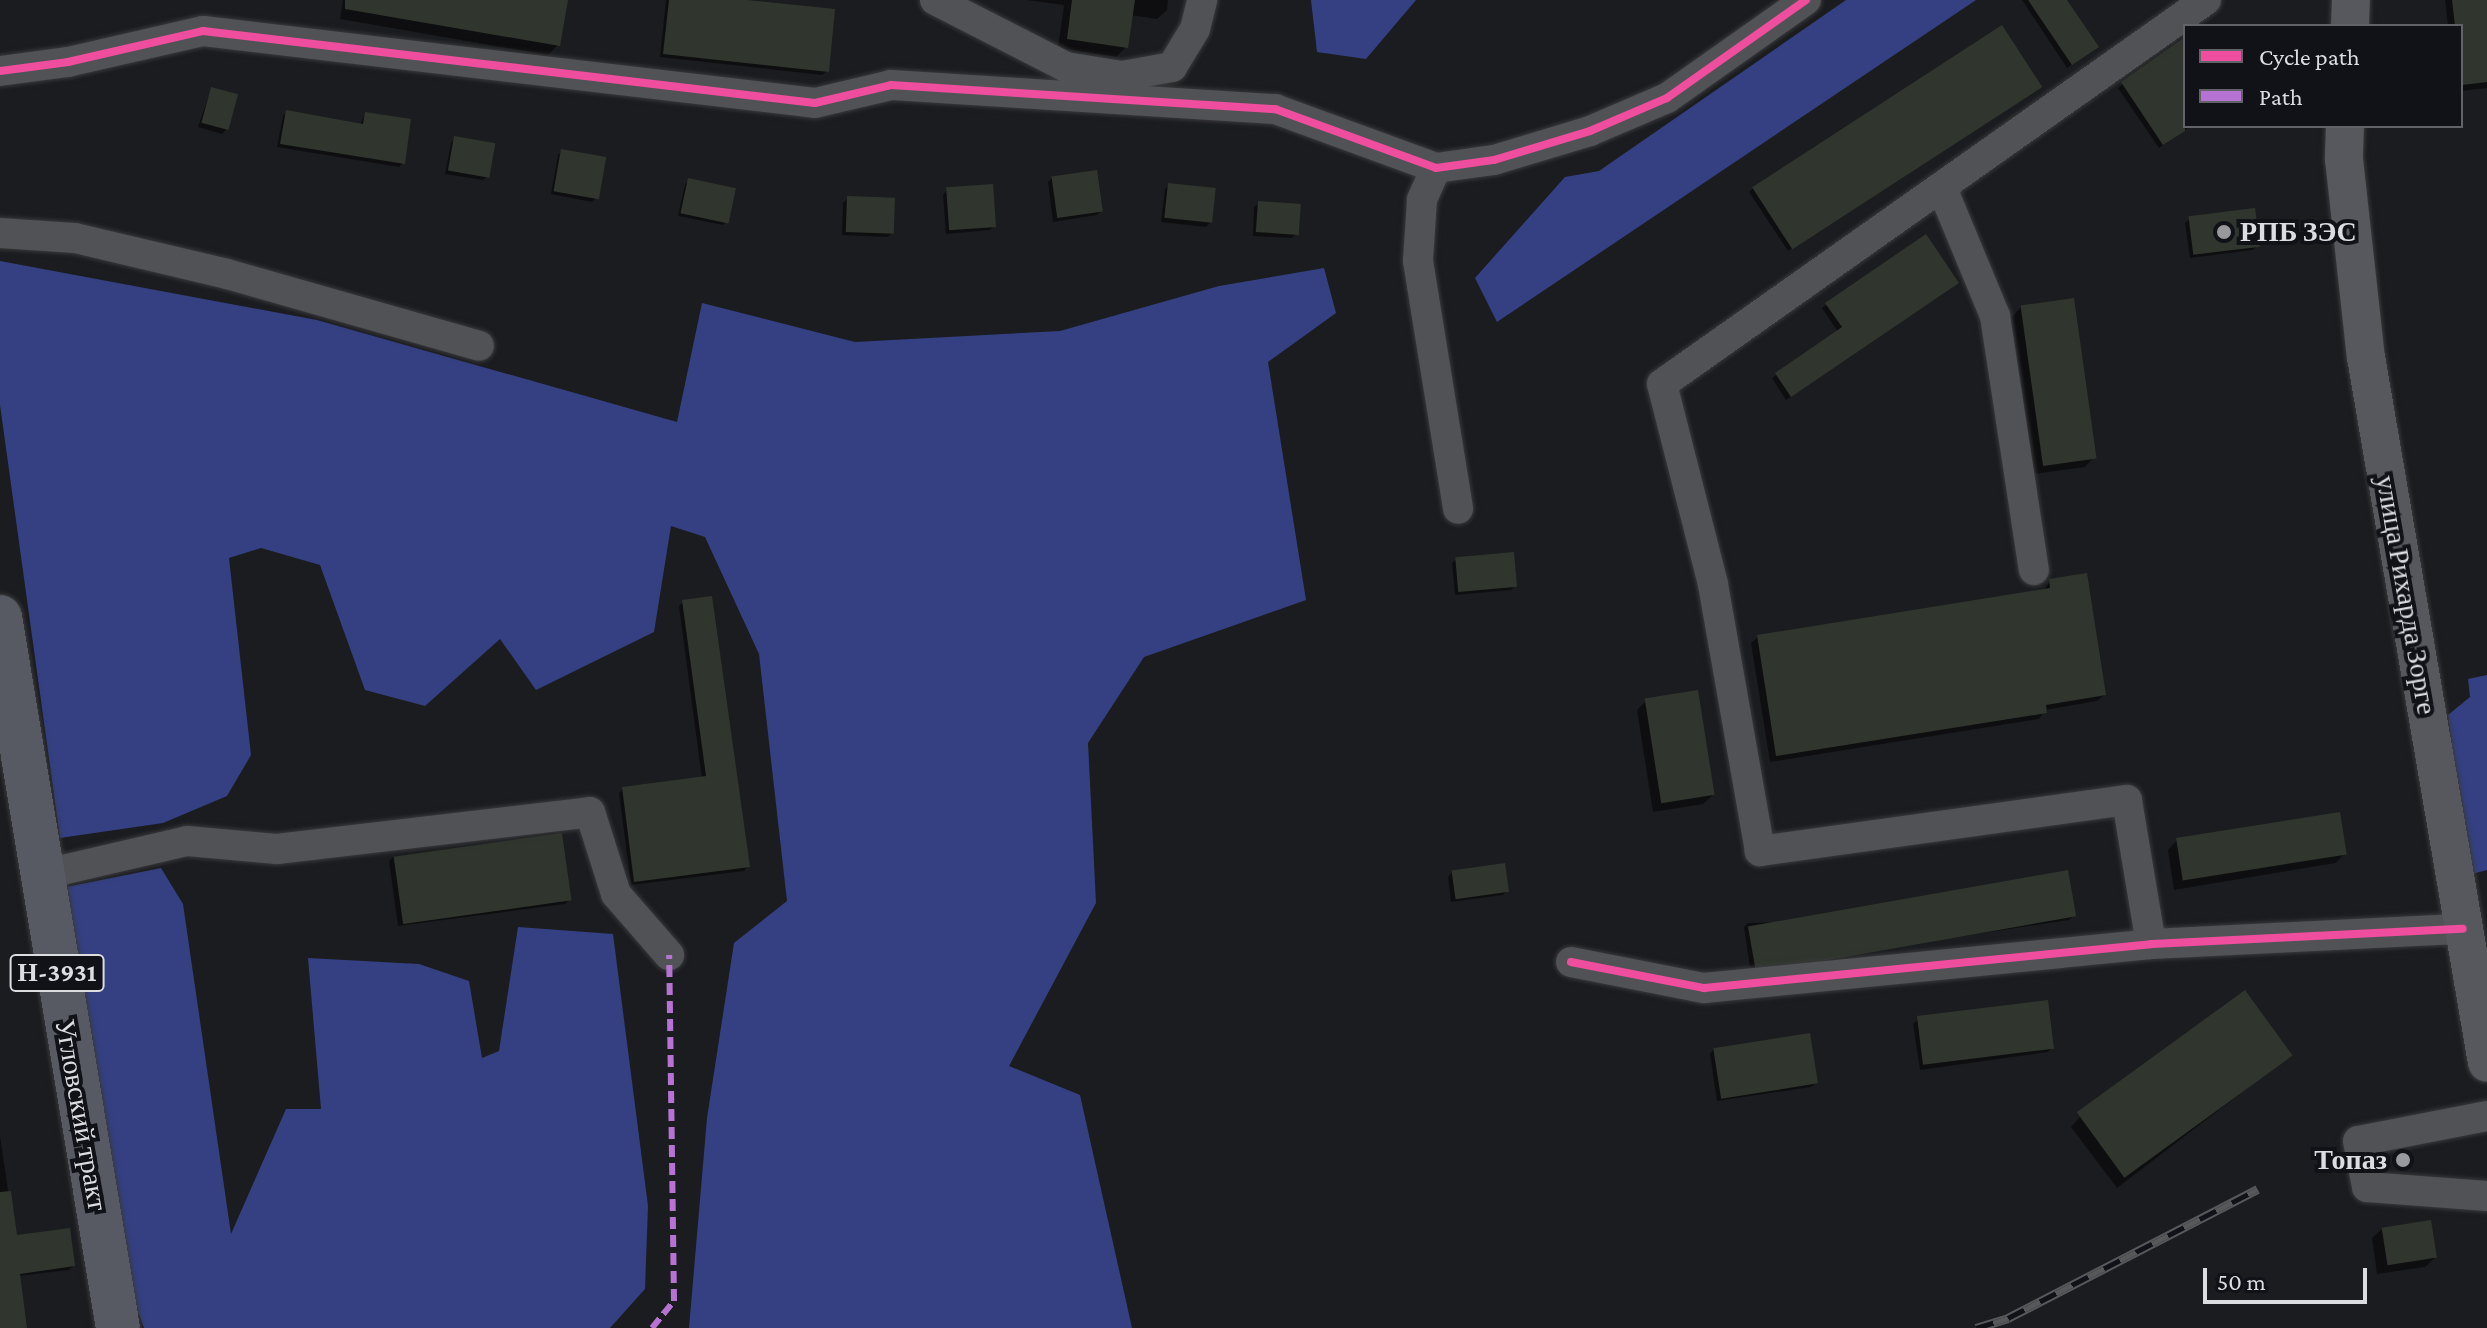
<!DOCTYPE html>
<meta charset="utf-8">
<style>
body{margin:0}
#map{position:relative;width:2487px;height:1328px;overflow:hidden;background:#1b1c1f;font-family:"Crimson Pro",serif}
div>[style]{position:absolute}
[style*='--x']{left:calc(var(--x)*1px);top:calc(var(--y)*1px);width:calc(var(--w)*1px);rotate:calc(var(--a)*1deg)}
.forest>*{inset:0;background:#344082}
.shadow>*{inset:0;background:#0007}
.building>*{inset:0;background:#30362d;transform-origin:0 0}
.roads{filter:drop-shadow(0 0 2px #39393c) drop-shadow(0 0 2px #39393c)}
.minor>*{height:30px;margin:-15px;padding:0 15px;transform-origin:15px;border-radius:15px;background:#515255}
.major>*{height:38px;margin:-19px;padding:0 19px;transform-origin:19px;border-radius:19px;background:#56585e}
.highway>*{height:44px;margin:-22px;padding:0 22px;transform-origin:22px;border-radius:22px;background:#575a62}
.rail>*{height:9px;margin-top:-4.5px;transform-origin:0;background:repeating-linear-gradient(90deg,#101218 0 18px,#57585a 0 36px);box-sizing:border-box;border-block:2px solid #57585a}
.quiet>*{height:6px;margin-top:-3px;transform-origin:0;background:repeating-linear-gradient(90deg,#b673d3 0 12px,transparent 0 18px)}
.cycleway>*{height:8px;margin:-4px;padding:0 4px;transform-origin:4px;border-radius:4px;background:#ef4d9e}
.dots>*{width:22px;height:22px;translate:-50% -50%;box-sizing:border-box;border:4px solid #101218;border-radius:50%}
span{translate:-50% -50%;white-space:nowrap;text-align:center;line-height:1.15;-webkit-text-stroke:8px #101218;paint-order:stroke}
.shield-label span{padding:2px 6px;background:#101218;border:2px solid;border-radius:6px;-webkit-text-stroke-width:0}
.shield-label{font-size:26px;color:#dbdde1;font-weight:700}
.poi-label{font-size:28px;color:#dbdde1;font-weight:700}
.left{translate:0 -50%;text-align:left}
.right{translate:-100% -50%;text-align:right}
.street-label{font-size:28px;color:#dbdde1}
.legend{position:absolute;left:2183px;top:24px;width:280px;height:104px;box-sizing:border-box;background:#101218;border:2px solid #616368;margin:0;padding:10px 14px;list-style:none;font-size:24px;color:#dbdde1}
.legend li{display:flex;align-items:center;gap:16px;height:40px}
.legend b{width:40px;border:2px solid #616368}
.scale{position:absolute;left:2203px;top:1268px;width:164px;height:36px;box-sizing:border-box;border:4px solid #dbdde1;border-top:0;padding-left:10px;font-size:24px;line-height:28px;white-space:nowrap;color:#dbdde1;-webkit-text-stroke:6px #101218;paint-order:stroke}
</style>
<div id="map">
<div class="forest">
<div style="clip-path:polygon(1311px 0,1416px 0,1366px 59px,1317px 52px)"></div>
<div style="clip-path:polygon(1846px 0,1976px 0,1497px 322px,1475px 278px,1565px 177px,1599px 171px)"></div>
<div style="clip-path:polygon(0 261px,317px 320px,677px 422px,702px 303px,855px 342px,1060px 331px,1219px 286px,1324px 268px,1336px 313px,1268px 362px,1306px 600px,1144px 657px,1088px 743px,1096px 903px,1009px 1066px,1080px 1095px,1132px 1328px,689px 1328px,707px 1118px,734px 943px,787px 901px,759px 654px,705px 537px,671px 526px,654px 632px,536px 690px,500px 639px,425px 706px,365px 690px,320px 565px,261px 548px,229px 558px,251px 755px,227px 796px,163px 823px,60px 838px,0 405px)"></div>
<div style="clip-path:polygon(2487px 675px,2487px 870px,2468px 875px,2448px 715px,2470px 697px,2468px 679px)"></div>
<div style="clip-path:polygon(161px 868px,183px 904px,231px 1234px,286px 1109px,321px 1109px,308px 958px,419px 964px,469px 981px,482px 1058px,499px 1051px,518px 927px,613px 934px,648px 1206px,645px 1289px,610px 1328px,144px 1328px,137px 1308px,61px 888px)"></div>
</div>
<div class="shadow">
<div style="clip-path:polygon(343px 0,565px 0,558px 45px,548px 55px,340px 19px)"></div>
<div style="clip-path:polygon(666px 0,729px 0,827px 71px,822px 75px,660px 57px)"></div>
<div style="clip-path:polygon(1026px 0,1168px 0,1167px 10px,1157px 19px,1130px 15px,1126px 47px,1116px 57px,1058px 48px,1064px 5px)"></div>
<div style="clip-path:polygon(2022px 0,2065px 0,2092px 51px,2067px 68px)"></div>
<div style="clip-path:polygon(2445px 0,2487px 0,2487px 88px,2461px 91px,2461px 26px,2448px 26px)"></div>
<div style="clip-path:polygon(2185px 43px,2185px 126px,2191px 126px,2159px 148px,2118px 88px)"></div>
<div style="clip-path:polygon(211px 89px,226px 130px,222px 134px,198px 127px)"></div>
<div style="clip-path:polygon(2035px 91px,1788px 251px,1749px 192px,1753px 188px)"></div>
<div style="clip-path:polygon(287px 112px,360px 125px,365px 114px,403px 163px,399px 167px,277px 147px,283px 116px)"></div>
<div style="clip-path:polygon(455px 138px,488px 176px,483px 180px,445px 174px,451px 143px)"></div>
<div style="clip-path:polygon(562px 151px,596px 198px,592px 202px,551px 194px,558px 155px)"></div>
<div style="clip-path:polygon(1052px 178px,1101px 211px,1097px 215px,1053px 222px,1048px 182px)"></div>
<div style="clip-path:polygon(689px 180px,727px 221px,723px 225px,678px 216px,685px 184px)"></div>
<div style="clip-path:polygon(1169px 185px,1210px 223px,1206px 227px,1161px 222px,1165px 189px)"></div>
<div style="clip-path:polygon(947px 190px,994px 226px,990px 230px,946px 234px,943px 195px)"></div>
<div style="clip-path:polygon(848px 198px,892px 233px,888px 237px,842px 235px,843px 203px)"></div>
<div style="clip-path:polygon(1259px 203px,1296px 234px,1292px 238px,1253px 236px,1254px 207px)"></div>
<div style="clip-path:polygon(2190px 219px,2257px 246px,2253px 250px,2190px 258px,2185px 223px)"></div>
<div style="clip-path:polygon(1953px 287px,1786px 400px,1772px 378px,1838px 332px,1822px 308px,1827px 304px)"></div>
<div style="clip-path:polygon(2021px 307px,2094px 457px,2085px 467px,2034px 474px,2012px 317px)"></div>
<div style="clip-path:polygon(1456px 559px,1515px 586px,1511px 590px,1455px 595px,1452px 563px)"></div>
<div style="clip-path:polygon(2050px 581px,2104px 695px,2097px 701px,2045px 710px,2039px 719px,1770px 762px,1751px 643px,1758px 637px,2044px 591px)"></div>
<div style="clip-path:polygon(683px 602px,748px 866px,744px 871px,631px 885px,619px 793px,623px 789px,702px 779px,679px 606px)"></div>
<div style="clip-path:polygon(1646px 701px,1713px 795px,1703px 804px,1653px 812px,1637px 710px)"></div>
<div style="clip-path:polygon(2177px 840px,2345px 853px,2336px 863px,2174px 890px,2168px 850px)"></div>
<div style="clip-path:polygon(393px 857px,569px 900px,565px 904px,398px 926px,389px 861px)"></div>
<div style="clip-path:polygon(1452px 872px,1507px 891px,1503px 895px,1451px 902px,1448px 877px)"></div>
<div style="clip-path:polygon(2074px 916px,2069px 920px,1750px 968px,1744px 927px,1748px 923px)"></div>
<div style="clip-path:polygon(1918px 1020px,2052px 1048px,2048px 1052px,1920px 1070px,1913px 1024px)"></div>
<div style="clip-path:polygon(1714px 1049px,1816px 1083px,1811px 1087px,1717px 1101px,1710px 1054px)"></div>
<div style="clip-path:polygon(2291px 1055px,2117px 1188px,2071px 1127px,2080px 1117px)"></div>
<div style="clip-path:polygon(0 1136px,15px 1237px,73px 1266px,69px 1270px,18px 1276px,25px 1328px,0 1328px)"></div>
<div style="clip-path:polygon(2382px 1229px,2435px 1258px,2425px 1267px,2377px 1274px,2372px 1238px)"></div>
</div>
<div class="building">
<div style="clip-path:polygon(345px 0,568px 0,560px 46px,345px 9px)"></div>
<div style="clip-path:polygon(669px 0,747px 0,835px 9px,829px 72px,663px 54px)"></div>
<div style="clip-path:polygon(1072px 0,1135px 0,1128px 48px,1067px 39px)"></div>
<div style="clip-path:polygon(2028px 0,2067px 0,2099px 47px,2072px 65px)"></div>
<div style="clip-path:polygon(2452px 0,2487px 0,2487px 82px,2462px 85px,2461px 26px,2455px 26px)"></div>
<div style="left:2002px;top:25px;width:74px;height:298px;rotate:57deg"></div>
<div style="clip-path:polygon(2185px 37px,2185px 131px,2163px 145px,2121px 82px)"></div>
<div style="left:211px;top:87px;width:28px;height:37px;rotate:15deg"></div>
<div style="clip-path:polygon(286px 110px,363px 124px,365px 112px,411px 119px,405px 164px,280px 144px)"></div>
<div style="left:454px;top:136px;width:42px;height:35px;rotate:10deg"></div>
<div style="left:561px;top:149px;width:46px;height:43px;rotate:10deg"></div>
<div style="left:1097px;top:170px;width:42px;height:46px;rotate:82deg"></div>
<div style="left:688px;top:178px;width:49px;height:36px;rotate:12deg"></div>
<div style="left:1168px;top:183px;width:48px;height:35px;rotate:6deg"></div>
<div style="left:993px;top:184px;width:43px;height:47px;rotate:86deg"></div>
<div style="left:847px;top:196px;width:48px;height:36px;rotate:2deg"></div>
<div style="left:1258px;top:201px;width:43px;height:31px;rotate:4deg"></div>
<div style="left:2255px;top:208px;width:39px;height:67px;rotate:83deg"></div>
<div style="clip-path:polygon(1926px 234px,1959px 283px,1791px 397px,1775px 373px,1842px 327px,1825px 303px)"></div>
<div style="left:2074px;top:298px;width:162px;height:54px;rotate:82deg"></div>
<div style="left:1514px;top:552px;width:35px;height:59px;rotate:85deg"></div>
<div style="clip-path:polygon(2087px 573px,2106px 695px,2046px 705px,2047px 713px,1776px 756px,1757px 635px,2050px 588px,2049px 579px)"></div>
<div style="clip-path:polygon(712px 596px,750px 867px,634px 882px,622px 787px,706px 776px,682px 600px)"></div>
<div style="left:1698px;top:690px;width:106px;height:54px;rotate:81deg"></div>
<div style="left:2340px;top:812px;width:43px;height:166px;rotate:81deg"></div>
<div style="left:562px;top:833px;width:68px;height:170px;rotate:82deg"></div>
<div style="left:1505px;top:863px;width:29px;height:54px;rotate:82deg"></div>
<div style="left:2068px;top:870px;width:47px;height:325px;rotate:80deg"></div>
<div style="left:2245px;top:990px;width:81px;height:208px;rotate:54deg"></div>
<div style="left:2048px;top:1000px;width:49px;height:132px;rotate:83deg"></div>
<div style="left:1810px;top:1033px;width:51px;height:98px;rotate:81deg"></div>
<div style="clip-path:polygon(11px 1191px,17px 1235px,70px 1228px,75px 1266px,20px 1274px,27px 1328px,0 1328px,0 1192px)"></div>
<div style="left:2431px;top:1220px;width:38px;height:50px;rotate:81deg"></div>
</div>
<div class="roads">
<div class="minor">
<div style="--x:935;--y:0;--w:147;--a:27.1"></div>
<div style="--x:1066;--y:67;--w:57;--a:9.1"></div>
<div style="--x:1122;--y:76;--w:51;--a:-10.2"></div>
<div style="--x:1172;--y:67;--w:44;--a:-58.8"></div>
<div style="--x:1195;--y:29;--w:30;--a:-76"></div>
<div style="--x:0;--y:71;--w:69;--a:-7.5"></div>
<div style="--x:68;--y:62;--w:139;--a:-12.9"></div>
<div style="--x:203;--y:31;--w:616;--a:6.71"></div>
<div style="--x:815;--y:103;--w:78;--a:-13.3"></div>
<div style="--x:891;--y:85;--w:385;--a:3.6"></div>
<div style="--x:1275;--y:109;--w:171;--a:20.1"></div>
<div style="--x:1436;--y:168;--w:59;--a:-7.9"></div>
<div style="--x:1494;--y:160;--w:100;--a:-16.8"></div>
<div style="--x:1590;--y:131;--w:84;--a:-23.2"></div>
<div style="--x:1667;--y:98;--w:170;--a:-35.2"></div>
<div style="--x:1436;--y:168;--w:35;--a:114"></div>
<div style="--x:1422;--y:200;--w:61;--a:93.8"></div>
<div style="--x:1418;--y:261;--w:251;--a:80.8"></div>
<div style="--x:1942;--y:188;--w:139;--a:67.5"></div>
<div style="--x:1995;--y:316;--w:257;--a:81.3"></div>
<div style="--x:0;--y:233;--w:75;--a:3.8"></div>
<div style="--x:75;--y:238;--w:156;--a:13.3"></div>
<div style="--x:227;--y:274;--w:262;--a:15.9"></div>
<div style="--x:41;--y:875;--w:150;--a:-13.1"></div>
<div style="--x:187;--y:841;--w:90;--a:5.1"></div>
<div style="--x:277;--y:849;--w:315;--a:-6.7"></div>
<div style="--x:590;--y:812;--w:86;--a:72.4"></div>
<div style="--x:616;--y:894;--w:81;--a:49"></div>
<div style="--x:2151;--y:944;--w:146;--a:-99.5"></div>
<div style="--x:2127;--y:800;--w:371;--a:172.1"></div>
<div style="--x:1760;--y:851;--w:271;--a:-100"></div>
<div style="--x:1713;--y:584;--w:206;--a:-104.3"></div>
<div style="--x:1662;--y:384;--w:666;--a:-35.22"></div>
<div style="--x:1571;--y:962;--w:136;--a:11.1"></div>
<div style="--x:1704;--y:988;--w:449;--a:-5.6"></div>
<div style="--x:2151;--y:944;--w:312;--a:-2.8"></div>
<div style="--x:2487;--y:1116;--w:131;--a:169"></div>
<div style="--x:2358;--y:1141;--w:47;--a:78.9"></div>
<div style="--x:2367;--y:1187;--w:120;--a:4.3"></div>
</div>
<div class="major">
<div style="--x:2350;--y:26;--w:26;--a:-88"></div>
<div style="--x:2345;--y:126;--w:33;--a:92"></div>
<div style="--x:2344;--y:159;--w:199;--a:83.7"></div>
<div style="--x:2366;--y:357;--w:716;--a:80.27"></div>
</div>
<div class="highway">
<div style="--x:0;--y:617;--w:721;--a:80.58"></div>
</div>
</div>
<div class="rail">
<div style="--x:1976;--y:1328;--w:34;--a:-17"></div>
<div style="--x:2008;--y:1318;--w:281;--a:-27.3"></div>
</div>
<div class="quiet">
<div style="--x:652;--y:1328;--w:35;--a:-51"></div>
<div style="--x:674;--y:1301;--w:346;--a:-90.8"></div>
</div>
<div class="cycleway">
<div style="--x:0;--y:71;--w:69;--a:-7.5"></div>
<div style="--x:68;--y:62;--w:139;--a:-12.9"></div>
<div style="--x:203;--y:31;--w:616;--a:6.71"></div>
<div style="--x:815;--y:103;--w:78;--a:-13.3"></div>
<div style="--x:891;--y:85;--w:385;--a:3.6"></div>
<div style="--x:1275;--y:109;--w:171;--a:20.1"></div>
<div style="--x:1436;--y:168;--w:59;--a:-7.9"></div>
<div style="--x:1494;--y:160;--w:100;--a:-16.8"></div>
<div style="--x:1590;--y:131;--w:84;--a:-23.2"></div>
<div style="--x:1667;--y:98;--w:170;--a:-35.2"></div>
<div style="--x:1571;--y:962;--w:136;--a:11.1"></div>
<div style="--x:1704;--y:988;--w:449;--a:-5.6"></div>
<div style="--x:2151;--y:944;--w:312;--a:-2.8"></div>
</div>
<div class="dots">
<div style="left:2224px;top:232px;background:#98999d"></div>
<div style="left:2403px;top:1160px;background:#98999d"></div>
</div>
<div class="shield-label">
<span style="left:57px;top:973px">Н-3931</span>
</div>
<div class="poi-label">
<span class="left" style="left:2240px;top:232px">РПБ ЗЭС</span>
<span class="right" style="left:2387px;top:1160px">Топаз</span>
</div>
<div class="street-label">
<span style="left:2406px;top:595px;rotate:80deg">улица Рихарда Зорге</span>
<span style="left:81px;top:1115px;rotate:80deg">Угловский тракт</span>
</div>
<ul class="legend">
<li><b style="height:10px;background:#ef4d9e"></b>Cycle path</li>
<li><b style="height:10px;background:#b673d3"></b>Path</li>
</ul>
<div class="scale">50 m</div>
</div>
